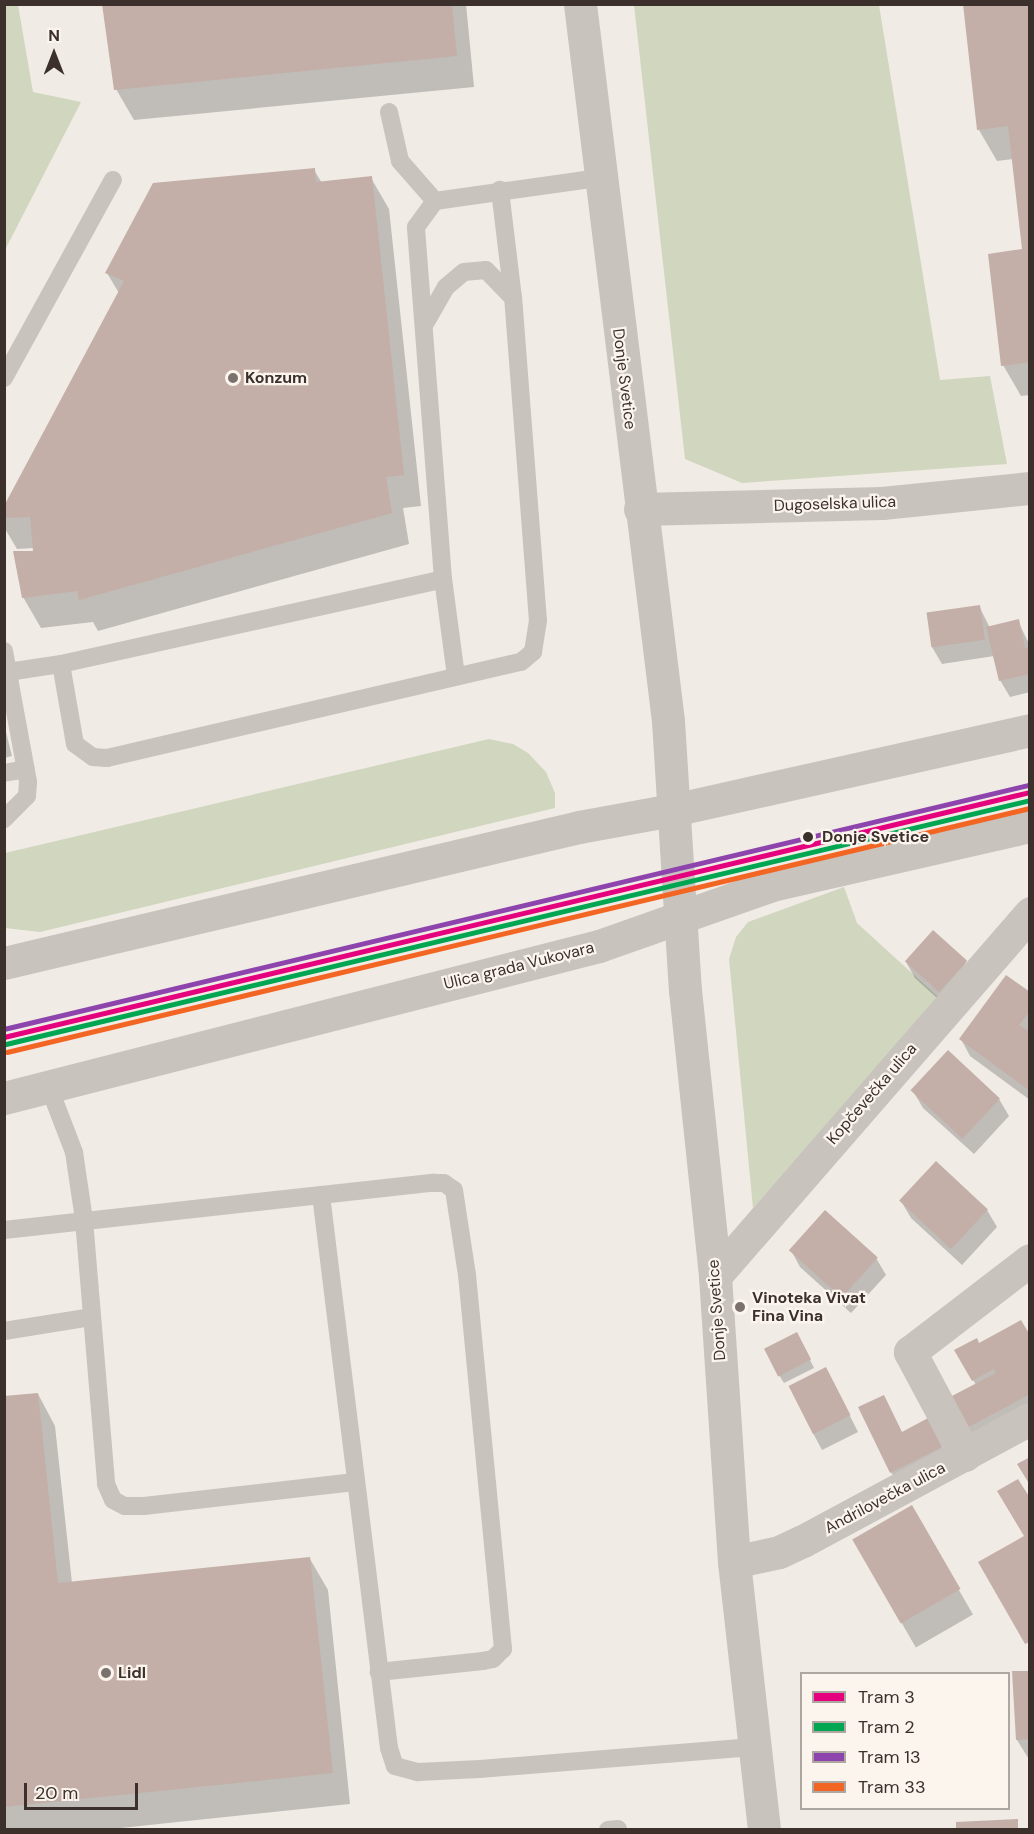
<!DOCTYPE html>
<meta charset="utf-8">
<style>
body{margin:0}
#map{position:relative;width:1034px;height:1834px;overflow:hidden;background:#f0ebe5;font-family:"DM Sans",sans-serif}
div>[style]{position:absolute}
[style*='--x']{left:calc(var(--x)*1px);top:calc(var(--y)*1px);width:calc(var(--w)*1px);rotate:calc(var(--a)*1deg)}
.green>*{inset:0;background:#d1d6bf}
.shadow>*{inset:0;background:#0003;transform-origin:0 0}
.building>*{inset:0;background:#c3afa7;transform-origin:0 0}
.service>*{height:18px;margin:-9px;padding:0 9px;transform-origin:9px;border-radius:9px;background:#c9c3be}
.minor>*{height:33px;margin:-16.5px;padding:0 16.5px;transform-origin:16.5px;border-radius:16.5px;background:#c9c3be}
.tertiary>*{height:33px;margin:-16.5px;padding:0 16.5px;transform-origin:16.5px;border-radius:16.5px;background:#c9c3be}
.tram-1>*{height:4.5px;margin:-2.25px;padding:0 2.25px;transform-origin:2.25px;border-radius:2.25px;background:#e5007d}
.tram-2>*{height:4.5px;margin:-2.25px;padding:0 2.25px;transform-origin:2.25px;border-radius:2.25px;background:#00a651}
.tram-3>*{height:4.5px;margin:-2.25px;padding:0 2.25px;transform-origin:2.25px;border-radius:2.25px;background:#8e44ad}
.tram-4>*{height:4.5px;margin:-2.25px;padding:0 2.25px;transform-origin:2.25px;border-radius:2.25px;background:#f26522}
.dots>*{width:16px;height:16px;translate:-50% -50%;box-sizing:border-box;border:3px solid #fbf5ee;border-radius:50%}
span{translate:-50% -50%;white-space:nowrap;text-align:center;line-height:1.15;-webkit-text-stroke:4.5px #fbf5ee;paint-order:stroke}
.poi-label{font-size:16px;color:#3b302b;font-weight:700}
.left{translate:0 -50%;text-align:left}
.street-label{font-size:16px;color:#3b302b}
.stop-label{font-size:16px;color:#3b302b;font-weight:700}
.frame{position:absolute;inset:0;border:6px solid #3b302b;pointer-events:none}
.legend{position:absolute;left:800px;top:1672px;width:210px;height:138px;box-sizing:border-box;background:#fbf5ee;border:2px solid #aea6a0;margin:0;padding:8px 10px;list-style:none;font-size:18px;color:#3b302b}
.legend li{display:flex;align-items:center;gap:12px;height:30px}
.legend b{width:30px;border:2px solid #aea6a0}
.north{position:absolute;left:24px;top:24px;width:60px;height:60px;-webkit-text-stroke:4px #fbf5ee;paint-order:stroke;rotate:0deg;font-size:16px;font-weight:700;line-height:24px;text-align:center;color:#3b302b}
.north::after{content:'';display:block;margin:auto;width:21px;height:27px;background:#3b302b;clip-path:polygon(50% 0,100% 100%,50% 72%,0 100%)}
.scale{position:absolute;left:24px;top:1783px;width:114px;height:27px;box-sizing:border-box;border:3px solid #3b302b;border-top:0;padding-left:8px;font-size:18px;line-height:21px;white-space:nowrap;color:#3b302b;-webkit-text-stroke:4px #fbf5ee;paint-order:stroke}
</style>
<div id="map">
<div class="green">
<div style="clip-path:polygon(5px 4px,18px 5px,33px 92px,81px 102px,5px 250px)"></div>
<div style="clip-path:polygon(634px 5px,879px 5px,940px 380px,990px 376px,1007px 464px,742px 483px,685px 459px)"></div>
<div style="clip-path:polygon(489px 739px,513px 744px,528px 753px,546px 772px,555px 793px,555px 808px,40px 932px,5px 928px,5px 853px)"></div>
<div style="clip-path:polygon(844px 887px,857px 923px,938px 997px,753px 1208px,729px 959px,736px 937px,748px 922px)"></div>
</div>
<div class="shadow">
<div style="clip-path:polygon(103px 4px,466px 4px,474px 87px,134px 120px,116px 89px)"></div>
<div style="clip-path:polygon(1030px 4px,1030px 395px,1021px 396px,1003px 365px,1024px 251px,1013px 159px,997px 161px,979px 130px)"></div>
<div style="clip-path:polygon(314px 170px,322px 183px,371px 178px,389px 209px,421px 506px,403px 508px,409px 544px,98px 631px,93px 622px,41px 628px,23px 597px,34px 548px,17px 549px,4px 527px,4px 509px,119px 293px,107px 273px)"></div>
<div style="clip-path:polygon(979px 606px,990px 628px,1018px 621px,1030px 646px,1030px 692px,1010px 697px,1000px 680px,994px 656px,942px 664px,932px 647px)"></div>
<div style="clip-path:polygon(4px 724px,12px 756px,4px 758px)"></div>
<div style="clip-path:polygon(906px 962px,966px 962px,948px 1008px,915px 978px)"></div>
<div style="clip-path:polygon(1030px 994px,1030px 1100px,970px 1056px,961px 1039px)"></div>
<div style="clip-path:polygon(913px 1091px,999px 1099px,1009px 1116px,974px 1154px,923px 1108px)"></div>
<div style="clip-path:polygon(901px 1201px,987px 1210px,997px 1227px,962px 1265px,911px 1218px)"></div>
<div style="clip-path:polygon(791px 1250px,876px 1258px,886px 1275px,851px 1313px,800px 1267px)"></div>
<div style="clip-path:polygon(1030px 1337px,1030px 1416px,978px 1444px,968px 1428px,976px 1385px,956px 1350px)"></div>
<div style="clip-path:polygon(801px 1342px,814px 1368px,784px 1383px,779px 1375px)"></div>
<div style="clip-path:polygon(835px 1386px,858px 1432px,822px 1450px,813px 1433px)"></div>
<div style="clip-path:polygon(38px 1394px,55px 1426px,72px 1583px,310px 1559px,328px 1590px,350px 1804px,102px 1830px,4px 1830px,4px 1398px)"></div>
<div style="clip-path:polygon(902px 1433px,937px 1437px,951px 1465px,901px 1489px,891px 1472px)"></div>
<div style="left:911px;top:1507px;width:124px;height:66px;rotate:60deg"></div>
<div style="clip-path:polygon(1030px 1672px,1030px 1761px,1017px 1740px)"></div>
</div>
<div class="building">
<div style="clip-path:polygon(102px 4px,452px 4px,457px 56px,114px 90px)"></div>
<div style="clip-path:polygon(963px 4px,1030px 4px,1030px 362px,1001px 366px,988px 254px,1022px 249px,1008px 126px,977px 130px)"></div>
<div style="clip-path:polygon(315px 168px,316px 182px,372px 176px,404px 475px,386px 477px,392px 513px,79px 600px,77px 591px,22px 598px,13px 551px,33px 551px,30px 517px,4px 518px,4px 506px,124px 281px,105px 273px,153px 183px)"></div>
<div style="left:980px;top:605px;width:35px;height:54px;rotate:82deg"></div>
<div style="clip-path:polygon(1019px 619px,1025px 648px,1030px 647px,1030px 674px,999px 681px,986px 627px)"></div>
<div style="left:933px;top:930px;width:46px;height:42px;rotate:42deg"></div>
<div style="clip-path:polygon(1006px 975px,1030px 992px,1030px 1011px,1019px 1025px,1030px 1032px,1030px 1091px,959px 1039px)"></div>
<div style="left:948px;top:1050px;width:71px;height:55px;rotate:43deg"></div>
<div style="left:936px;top:1161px;width:71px;height:54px;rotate:43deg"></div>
<div style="left:825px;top:1210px;width:71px;height:54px;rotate:42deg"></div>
<div style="clip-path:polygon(1021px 1320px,1030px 1335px,1030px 1394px,967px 1428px,950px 1397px,996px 1373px,994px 1369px,972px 1381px,954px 1350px,977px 1338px,979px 1343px)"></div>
<div style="left:797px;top:1332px;width:31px;height:37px;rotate:63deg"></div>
<div style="left:826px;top:1367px;width:54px;height:42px;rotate:63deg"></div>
<div style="clip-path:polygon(38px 1393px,58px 1583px,310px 1557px,333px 1773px,4px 1807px,4px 1396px)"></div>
<div style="clip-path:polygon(884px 1395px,902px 1432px,928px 1418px,942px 1447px,890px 1473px,858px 1407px)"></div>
<div style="clip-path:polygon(1030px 1457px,1030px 1485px,1017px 1464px)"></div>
<div style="clip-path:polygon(1018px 1479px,1030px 1498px,1030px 1642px,1025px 1644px,978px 1562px,1024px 1536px,997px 1491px)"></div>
<div style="left:912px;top:1505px;width:97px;height:69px;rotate:60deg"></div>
<div style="clip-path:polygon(1012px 1671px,1030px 1671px,1030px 1739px,1016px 1740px)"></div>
<div style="clip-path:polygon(1018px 1819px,1018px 1830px,956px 1830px,956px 1822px)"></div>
</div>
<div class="service">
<div style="--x:389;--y:112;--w:50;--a:77.3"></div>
<div style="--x:400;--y:161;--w:53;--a:48.8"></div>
<div style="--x:426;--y:322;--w:40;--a:-60.3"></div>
<div style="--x:446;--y:287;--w:23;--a:-40"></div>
<div style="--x:464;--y:272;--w:22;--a:-5"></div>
<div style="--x:486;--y:270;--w:39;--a:46"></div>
<div style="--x:4;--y:378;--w:226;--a:-61.2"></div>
<div style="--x:4;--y:651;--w:133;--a:79.6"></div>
<div style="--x:28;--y:782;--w:14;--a:94"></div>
<div style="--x:27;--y:796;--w:33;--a:135"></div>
<div style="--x:61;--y:664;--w:81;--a:80.1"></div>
<div style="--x:75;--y:744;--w:22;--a:36"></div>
<div style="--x:93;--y:757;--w:14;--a:4"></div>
<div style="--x:107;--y:758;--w:425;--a:-13.1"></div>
<div style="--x:521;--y:662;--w:16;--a:-40"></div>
<div style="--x:533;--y:652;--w:31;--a:-81"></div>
<div style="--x:538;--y:621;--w:324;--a:-94.4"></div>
<div style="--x:513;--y:298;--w:109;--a:-96.9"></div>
<div style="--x:8;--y:672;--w:54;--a:-8.6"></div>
<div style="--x:61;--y:664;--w:391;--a:-12.5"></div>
<div style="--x:456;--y:676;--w:98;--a:-97.6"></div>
<div style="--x:443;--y:579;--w:353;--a:-94.4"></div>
<div style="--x:416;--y:227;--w:32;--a:-54"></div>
<div style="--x:435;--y:201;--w:166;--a:-8"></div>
<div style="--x:4;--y:773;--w:22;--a:-10"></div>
<div style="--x:49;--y:1087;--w:70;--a:69"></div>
<div style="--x:74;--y:1152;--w:69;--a:81.6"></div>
<div style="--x:84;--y:1220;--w:265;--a:85.2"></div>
<div style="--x:106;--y:1484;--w:17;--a:66"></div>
<div style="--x:113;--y:1500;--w:13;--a:27"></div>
<div style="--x:125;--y:1506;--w:19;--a:0"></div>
<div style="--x:144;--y:1506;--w:212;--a:-6.5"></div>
<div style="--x:321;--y:1195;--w:557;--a:82.99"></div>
<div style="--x:389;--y:1748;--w:19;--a:72"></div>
<div style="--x:395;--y:1766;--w:24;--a:15"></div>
<div style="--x:418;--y:1772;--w:62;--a:-2.8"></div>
<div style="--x:480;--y:1769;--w:274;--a:-4.6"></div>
<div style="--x:4;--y:1230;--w:432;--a:-6.3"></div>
<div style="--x:433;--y:1183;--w:11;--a:0"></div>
<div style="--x:444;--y:1183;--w:12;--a:35"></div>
<div style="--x:454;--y:1190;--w:86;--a:81.3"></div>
<div style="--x:467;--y:1275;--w:376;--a:84.5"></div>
<div style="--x:503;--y:1649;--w:14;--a:135"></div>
<div style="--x:493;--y:1659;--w:10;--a:169"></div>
<div style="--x:483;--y:1661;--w:105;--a:174"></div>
<div style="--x:4;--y:1331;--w:88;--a:-9.1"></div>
<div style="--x:608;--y:1830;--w:10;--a:-6"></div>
</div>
<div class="minor">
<div style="--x:640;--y:509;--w:242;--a:-1.4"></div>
<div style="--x:882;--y:503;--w:149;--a:-5.8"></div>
<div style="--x:715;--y:1276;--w:481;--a:-49"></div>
<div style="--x:965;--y:1455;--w:117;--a:-118.1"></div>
<div style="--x:910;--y:1352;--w:151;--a:-37.5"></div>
<div style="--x:734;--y:1562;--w:46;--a:-12.5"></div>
<div style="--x:779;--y:1552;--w:26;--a:-25"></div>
<div style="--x:803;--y:1541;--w:258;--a:-28.3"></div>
</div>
<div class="tertiary">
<div style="--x:580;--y:4;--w:722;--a:83"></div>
<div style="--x:668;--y:721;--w:270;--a:86.4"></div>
<div style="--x:685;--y:990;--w:288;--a:84"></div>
<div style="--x:715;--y:1276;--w:287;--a:86.2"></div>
<div style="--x:734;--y:1562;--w:270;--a:83.6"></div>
<div style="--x:4;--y:963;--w:591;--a:-13.31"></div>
<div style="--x:579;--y:827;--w:96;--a:-10.3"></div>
<div style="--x:673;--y:810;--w:366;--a:-12.6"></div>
<div style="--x:4;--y:1098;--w:614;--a:-14.33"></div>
<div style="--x:599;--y:946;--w:183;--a:-19.4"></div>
<div style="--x:772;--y:885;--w:265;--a:-12.9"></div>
</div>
<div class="tram-1">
<div style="--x:4;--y:1037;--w:1055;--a:-13.43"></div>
</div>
<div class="tram-2">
<div style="--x:6;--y:1044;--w:1053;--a:-13.4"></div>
</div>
<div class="tram-3">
<div style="--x:4;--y:1029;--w:1053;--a:-13.4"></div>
</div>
<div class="tram-4">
<div style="--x:7;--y:1052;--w:1052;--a:-13.42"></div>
</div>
<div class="dots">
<div style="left:233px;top:378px;background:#7a716c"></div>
<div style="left:808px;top:837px;background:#3b302b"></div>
<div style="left:740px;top:1307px;background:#7a716c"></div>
<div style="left:106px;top:1673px;background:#7a716c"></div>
</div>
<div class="poi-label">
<span class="left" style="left:245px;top:378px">Konzum</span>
<span class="left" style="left:752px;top:1307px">Vinoteka Vivat<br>Fina Vina</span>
<span class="left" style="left:118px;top:1673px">Lidl</span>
</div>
<div class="street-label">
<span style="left:624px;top:379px;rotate:83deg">Donje Svetice</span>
<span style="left:835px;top:504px;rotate:-2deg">Dugoselska ulica</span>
<span style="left:519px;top:966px;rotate:-14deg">Ulica grada Vukovara</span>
<span style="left:872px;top:1094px;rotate:-49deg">Kopčevečka ulica</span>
<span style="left:717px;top:1310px;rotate:-94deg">Donje Svetice</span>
<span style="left:885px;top:1498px;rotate:-28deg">Andrilovečka ulica</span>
</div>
<div class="stop-label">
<span class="left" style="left:822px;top:837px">Donje Svetice</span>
</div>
<div class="frame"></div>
<ul class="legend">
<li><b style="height:8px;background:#e5007d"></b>Tram 3</li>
<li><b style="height:8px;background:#00a651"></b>Tram 2</li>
<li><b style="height:8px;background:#8e44ad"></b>Tram 13</li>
<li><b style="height:8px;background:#f26522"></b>Tram 33</li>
</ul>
<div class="north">N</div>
<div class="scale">20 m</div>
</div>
